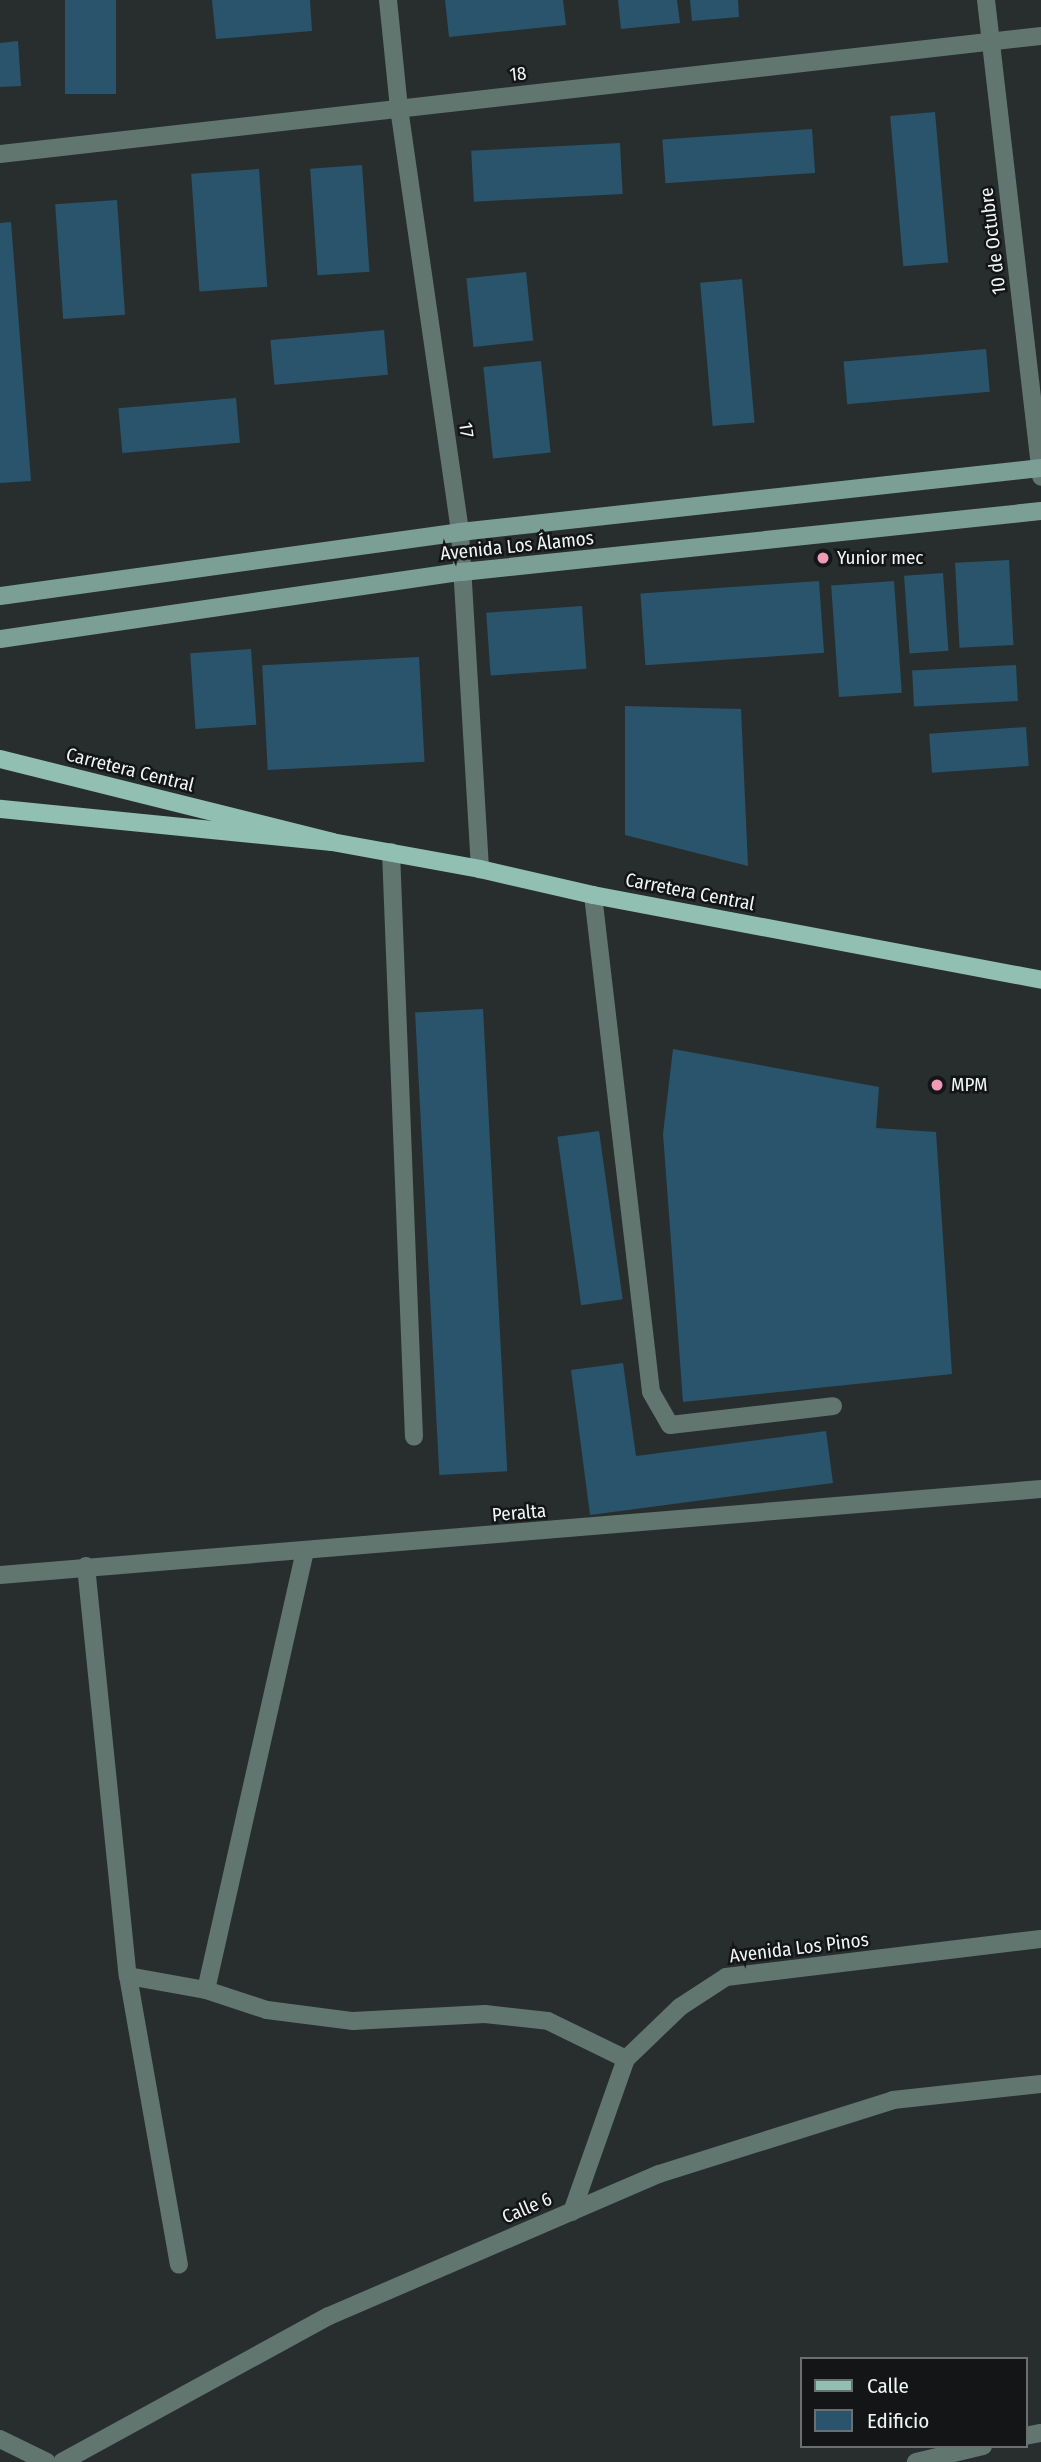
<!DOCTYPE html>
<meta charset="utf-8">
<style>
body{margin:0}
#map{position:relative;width:1041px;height:2462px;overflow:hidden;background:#282e2e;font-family:"Fira Sans Condensed",sans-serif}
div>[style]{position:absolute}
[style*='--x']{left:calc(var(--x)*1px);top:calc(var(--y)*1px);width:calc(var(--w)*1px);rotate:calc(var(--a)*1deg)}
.building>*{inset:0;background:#29546c;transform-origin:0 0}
.lane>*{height:18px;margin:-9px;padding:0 9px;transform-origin:9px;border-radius:9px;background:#60766f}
.street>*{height:18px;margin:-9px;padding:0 9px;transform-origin:9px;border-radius:9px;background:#60766f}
.secondary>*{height:18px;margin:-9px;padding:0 9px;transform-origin:9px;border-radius:9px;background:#7c9f95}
.primary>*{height:18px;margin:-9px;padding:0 9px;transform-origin:9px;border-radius:9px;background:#91bfb1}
.dots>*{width:19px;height:19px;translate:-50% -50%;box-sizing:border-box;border:4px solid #131516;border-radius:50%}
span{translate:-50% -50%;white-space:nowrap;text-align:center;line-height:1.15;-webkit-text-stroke:5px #131516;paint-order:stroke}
.street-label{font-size:19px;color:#f1f5f6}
.poi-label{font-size:19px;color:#f1f5f6}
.left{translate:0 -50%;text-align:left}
.legend{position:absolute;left:800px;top:2357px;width:228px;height:91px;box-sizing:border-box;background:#131516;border:2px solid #6c6f70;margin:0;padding:9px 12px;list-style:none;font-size:21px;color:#f1f5f6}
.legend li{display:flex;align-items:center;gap:14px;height:35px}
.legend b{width:35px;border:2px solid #6c6f70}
</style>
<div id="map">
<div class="building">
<div style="left:65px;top:0;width:51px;height:94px"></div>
<div style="clip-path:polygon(212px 0,310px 0,312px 31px,216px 39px)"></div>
<div style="clip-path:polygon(445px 0,563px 0,566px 25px,449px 37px)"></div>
<div style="clip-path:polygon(618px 0,677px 0,680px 23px,621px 29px)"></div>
<div style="clip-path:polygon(690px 0,738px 0,739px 17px,692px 21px)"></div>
<div style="clip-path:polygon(18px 41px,21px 86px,0 87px,0 43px)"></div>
<div style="left:935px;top:112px;width:151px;height:45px;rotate:85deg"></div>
<div style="left:812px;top:129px;width:44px;height:150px;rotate:86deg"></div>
<div style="left:620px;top:143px;width:51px;height:149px;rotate:87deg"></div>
<div style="left:362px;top:165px;width:107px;height:52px;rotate:86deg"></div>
<div style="left:259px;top:169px;width:118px;height:68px;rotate:86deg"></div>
<div style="left:117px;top:200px;width:115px;height:62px;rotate:86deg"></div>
<div style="clip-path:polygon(11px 222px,31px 481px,0 483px,0 223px)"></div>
<div style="left:526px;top:272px;width:69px;height:60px;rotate:84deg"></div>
<div style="left:742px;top:279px;width:144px;height:42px;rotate:85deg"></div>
<div style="left:384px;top:330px;width:45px;height:114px;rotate:85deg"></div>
<div style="left:986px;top:349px;width:43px;height:143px;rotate:85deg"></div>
<div style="left:541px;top:361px;width:92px;height:58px;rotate:84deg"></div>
<div style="left:236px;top:398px;width:45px;height:118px;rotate:85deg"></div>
<div style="left:1009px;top:560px;width:85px;height:54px;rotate:87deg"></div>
<div style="left:943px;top:573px;width:78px;height:39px;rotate:86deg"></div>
<div style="left:819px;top:581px;width:72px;height:179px;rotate:86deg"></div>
<div style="left:894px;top:581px;width:112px;height:63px;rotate:86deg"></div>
<div style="left:582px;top:606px;width:63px;height:96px;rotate:86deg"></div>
<div style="left:251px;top:649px;width:76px;height:61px;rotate:86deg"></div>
<div style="left:419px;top:657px;width:105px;height:157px;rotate:87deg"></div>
<div style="left:1016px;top:665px;width:36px;height:104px;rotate:87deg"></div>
<div style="clip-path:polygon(625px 706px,741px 709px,748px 866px,625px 835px)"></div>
<div style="left:1026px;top:727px;width:39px;height:97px;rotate:86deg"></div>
<div style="left:483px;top:1009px;width:463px;height:68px;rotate:87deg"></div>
<div style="clip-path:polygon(673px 1049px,879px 1087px,876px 1128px,936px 1132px,952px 1374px,683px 1402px,663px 1134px)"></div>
<div style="left:599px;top:1131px;width:170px;height:42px;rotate:82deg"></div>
<div style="clip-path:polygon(623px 1363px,636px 1456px,826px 1431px,833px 1483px,590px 1515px,571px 1370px)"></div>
</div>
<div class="lane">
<div style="--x:391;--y:852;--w:585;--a:87.75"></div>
<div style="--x:593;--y:895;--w:500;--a:83.34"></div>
<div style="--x:651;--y:1392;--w:38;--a:60"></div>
<div style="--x:670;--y:1425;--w:164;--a:-6.6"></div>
<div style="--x:86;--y:1566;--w:412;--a:84.2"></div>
<div style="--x:128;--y:1976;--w:293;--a:80"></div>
</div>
<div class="street">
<div style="--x:388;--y:0;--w:109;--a:84.2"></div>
<div style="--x:399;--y:108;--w:428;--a:81.8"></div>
<div style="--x:460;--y:532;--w:338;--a:86.6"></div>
<div style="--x:986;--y:0;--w:480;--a:83.4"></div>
<div style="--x:0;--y:154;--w:1048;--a:-6.47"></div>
<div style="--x:0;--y:1575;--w:1045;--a:-4.72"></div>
<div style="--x:128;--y:1976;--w:79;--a:10.2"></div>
<div style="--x:206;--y:1990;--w:64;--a:18.2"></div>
<div style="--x:267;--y:2010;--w:87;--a:7.3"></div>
<div style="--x:353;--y:2021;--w:132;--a:-3"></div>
<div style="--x:485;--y:2014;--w:63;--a:6.3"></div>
<div style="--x:548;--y:2021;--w:87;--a:26"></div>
<div style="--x:206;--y:1990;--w:449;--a:-77.3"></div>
<div style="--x:572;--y:2212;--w:162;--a:-70.6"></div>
<div style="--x:626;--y:2059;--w:75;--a:-43.9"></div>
<div style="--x:680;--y:2007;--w:55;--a:-33.1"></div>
<div style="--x:726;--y:1977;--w:317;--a:-6.9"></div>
<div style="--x:1025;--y:2436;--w:16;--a:-11"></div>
<div style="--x:0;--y:2439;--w:52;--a:26.1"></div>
<div style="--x:62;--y:2462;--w:304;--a:-28.7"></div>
<div style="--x:329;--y:2316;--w:359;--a:-23.3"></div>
<div style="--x:659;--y:2174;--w:245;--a:-17.5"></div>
<div style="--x:893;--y:2100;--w:149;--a:-6.2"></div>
<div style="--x:916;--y:2462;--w:69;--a:-13.4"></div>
</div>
<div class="secondary">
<div style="--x:0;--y:596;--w:464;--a:-7.9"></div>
<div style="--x:460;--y:532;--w:585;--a:-6.29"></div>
<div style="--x:0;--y:639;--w:467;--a:-8.3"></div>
<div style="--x:462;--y:572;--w:582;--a:-6.01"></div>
</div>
<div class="primary">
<div style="--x:0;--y:759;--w:342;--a:14"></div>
<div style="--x:332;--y:842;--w:334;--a:-174.3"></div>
<div style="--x:332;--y:842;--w:150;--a:10.3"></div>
<div style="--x:480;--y:869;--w:116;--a:13"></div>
<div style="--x:593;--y:895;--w:456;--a:10.7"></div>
</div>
<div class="dots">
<div style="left:823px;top:558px;background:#f09ab5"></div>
<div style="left:937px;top:1085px;background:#f09ab5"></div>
</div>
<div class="street-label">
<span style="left:518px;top:74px;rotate:-6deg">18</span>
<span style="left:993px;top:241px;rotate:-97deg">10 de Octubre</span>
<span style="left:466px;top:430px;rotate:82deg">17</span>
<span style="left:517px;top:546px;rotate:-6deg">Avenida Los Álamos</span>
<span style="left:130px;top:770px;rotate:14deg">Carretera Central</span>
<span style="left:690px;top:892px;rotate:11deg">Carretera Central</span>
<span style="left:519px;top:1513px;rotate:-5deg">Peralta</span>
<span style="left:799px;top:1948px;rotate:-7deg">Avenida Los Pinos</span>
<span style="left:527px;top:2208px;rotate:-23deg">Calle 6</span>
</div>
<div class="poi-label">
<span class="left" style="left:837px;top:558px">Yunior mec</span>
<span class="left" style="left:951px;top:1085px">MPM</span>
</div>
<ul class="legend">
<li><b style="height:9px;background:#91bfb1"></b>Calle</li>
<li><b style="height:19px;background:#29546c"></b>Edificio</li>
</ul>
</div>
